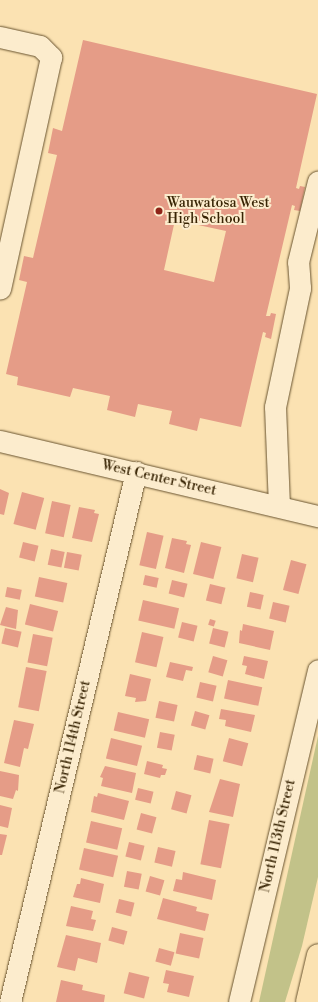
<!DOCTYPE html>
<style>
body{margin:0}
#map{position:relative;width:318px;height:1002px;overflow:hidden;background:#fbe2b2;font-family:"Libre Bodoni",serif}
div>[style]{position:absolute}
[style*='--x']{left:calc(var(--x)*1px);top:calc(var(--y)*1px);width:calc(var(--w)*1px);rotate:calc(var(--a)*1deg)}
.green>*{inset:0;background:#c2c289}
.building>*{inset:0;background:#e59c87;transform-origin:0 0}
.roads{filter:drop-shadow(0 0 1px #695430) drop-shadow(0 0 1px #695430)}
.minor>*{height:21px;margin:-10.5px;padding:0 10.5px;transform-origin:10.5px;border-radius:10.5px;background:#fceccd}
.highway>*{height:22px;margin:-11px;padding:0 11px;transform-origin:11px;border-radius:11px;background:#fbe2b2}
.dots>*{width:11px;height:11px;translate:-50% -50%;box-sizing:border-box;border:2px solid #fceccd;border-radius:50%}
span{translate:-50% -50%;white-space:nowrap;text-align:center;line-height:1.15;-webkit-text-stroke:4px #fceccd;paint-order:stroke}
.poi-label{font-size:14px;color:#382404}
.left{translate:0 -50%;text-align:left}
.street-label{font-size:14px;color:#382404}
</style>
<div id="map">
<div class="green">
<div style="clip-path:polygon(318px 736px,318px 877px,302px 946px,285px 1002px,259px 1002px)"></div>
</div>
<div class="building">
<div style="clip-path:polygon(evenodd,83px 40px,317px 94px,296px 188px,299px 189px,300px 186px,305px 187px,300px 211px,294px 210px,295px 206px,292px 205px,266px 316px,270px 316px,271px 313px,276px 314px,271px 339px,265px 337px,266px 333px,263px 332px,241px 427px,200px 418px,197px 431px,169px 424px,172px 411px,138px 404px,135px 417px,107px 410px,110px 396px,73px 388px,70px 397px,17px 385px,18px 377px,6px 374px,27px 282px,19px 280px,24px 256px,33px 258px,57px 155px,48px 153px,53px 128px,62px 131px,83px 40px,175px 220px,226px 231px,214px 282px,164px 270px,175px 220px)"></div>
<div style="clip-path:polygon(0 489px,9px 493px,4px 515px,0 514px)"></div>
<div style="left:22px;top:492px;width:23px;height:33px;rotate:15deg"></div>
<div style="left:52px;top:501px;width:19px;height:33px;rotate:12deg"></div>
<div style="clip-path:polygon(79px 507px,95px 510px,94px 513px,99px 514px,92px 542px,72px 538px)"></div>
<div style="left:147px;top:532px;width:17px;height:34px;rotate:13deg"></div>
<div style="clip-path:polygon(172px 538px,187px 541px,186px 544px,191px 545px,184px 573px,165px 568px)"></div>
<div style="left:23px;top:542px;width:16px;height:16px;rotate:14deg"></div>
<div style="left:201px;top:542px;width:21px;height:33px;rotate:14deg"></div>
<div style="left:51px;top:549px;width:14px;height:16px;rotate:12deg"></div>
<div style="left:67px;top:552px;width:15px;height:16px;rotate:11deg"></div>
<div style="left:242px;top:554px;width:17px;height:25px;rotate:13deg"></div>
<div style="left:291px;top:560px;width:16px;height:31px;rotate:15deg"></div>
<div style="left:145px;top:575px;width:14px;height:10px;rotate:12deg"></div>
<div style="left:39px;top:577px;width:29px;height:20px;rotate:12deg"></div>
<div style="left:172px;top:580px;width:16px;height:14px;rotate:14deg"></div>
<div style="left:210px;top:584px;width:16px;height:17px;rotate:14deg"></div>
<div style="left:7px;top:587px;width:15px;height:10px;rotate:11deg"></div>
<div style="left:250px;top:592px;width:14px;height:15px;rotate:12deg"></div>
<div style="left:143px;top:600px;width:37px;height:21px;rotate:13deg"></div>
<div style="left:273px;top:602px;width:17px;height:17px;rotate:13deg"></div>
<div style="left:30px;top:604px;width:29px;height:21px;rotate:14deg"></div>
<div style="clip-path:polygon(6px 607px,18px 610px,16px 629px,0 625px)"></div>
<div style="left:210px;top:619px;width:6px;height:6px;rotate:18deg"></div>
<div style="left:182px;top:622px;width:16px;height:16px;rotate:14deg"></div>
<div style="clip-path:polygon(243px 624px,274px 631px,270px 650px,239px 643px,240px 630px,242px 631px)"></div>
<div style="left:5px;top:628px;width:17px;height:16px;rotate:13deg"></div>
<div style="left:213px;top:628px;width:16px;height:16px;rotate:14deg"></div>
<div style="left:142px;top:632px;width:22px;height:31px;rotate:13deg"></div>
<div style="left:33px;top:634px;width:20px;height:29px;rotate:11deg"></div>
<div style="left:213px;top:656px;width:15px;height:17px;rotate:16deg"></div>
<div style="clip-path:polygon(244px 656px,268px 661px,264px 679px,245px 674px,247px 666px,242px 665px)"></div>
<div style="clip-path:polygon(170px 662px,193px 667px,192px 671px,186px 670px,183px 681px,166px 677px)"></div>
<div style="left:26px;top:667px;width:21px;height:41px;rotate:11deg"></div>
<div style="clip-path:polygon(130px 674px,151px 679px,146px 701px,135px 702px,136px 698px,125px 696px)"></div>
<div style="left:228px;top:680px;width:35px;height:19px;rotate:12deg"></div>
<div style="left:200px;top:682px;width:17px;height:16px;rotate:13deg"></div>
<div style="left:159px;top:701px;width:19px;height:17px;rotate:12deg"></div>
<div style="clip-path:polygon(221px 709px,255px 715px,251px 732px,225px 726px,226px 720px,219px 719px)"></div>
<div style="left:195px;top:711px;width:15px;height:15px;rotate:16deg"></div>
<div style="left:118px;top:712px;width:32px;height:19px;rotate:13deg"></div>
<div style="clip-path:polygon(14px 720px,34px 724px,28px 749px,24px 748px,20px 767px,4px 763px)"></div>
<div style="left:160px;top:732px;width:15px;height:16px;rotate:11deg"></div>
<div style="left:111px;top:738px;width:32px;height:21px;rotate:14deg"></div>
<div style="left:229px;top:738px;width:20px;height:24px;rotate:15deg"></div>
<div style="left:197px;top:755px;width:17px;height:15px;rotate:13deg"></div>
<div style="clip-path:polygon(147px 761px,163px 765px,162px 768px,167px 769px,165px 775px,161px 775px,160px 778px,144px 774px)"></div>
<div style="clip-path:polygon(105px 766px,136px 773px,132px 793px,101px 786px,103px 778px,100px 777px)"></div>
<div style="clip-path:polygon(0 771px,19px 775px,18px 791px,16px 790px,13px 799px,0 796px)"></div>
<div style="clip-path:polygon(220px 779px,240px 784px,233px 817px,209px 812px)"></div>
<div style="left:138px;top:788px;width:16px;height:12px;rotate:14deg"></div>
<div style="left:176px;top:791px;width:16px;height:19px;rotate:15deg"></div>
<div style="clip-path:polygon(98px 793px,129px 801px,124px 820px,91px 812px,94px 796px,97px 797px)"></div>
<div style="clip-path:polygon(0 805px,12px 808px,8px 828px,0 826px)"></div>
<div style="left:141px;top:813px;width:16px;height:17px;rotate:15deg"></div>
<div style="left:209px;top:820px;width:21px;height:45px;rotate:11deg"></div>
<div style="left:91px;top:821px;width:32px;height:22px;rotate:13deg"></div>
<div style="clip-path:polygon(0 834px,7px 835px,2px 855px,0 855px)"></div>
<div style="left:129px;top:842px;width:16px;height:15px;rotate:14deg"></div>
<div style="left:158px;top:847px;width:18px;height:16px;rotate:13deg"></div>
<div style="left:84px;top:848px;width:35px;height:22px;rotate:13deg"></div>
<div style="left:127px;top:871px;width:15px;height:16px;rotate:11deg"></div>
<div style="clip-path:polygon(183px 872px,216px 880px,212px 900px,173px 891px,176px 879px,182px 880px)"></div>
<div style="left:150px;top:876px;width:15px;height:16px;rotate:16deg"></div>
<div style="clip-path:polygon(81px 878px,104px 884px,100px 903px,73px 897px,77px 884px,80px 884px)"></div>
<div style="clip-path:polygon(163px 898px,197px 907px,196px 911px,209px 914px,205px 931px,157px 919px)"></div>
<div style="left:119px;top:899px;width:16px;height:14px;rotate:14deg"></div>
<div style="clip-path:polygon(71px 906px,93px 911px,91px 919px,96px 920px,93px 931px,66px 926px)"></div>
<div style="left:112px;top:927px;width:16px;height:14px;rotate:15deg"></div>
<div style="left:180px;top:933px;width:24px;height:21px;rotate:12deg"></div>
<div style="clip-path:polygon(66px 935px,101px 943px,97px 963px,78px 958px,75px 971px,57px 967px)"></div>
<div style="left:159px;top:948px;width:16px;height:14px;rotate:15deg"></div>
<div style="clip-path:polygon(166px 970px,194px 976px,189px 997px,167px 992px,169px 984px,163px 983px)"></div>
<div style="left:129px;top:972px;width:21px;height:22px;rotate:14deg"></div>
<div style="clip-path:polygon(61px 980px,83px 985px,82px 990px,105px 995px,104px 1002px,56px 1002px)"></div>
</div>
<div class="roads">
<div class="minor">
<div style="--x:0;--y:37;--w:41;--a:12.7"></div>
<div style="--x:40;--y:46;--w:16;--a:45"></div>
<div style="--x:51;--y:57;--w:237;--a:102.4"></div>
<div style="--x:0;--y:441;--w:327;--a:13.3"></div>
<div style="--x:279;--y:506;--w:99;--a:-92.3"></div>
<div style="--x:275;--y:407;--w:122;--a:-78.1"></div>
<div style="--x:300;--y:288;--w:26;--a:-94"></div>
<div style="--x:298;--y:262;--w:83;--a:-76.1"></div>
<div style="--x:10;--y:1002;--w:545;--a:-76.63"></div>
<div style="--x:239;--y:1002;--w:341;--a:-76.6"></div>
</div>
<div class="highway">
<div style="--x:307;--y:1002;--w:48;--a:-76.8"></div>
</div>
</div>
<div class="dots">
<div style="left:159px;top:211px;background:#8f2418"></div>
</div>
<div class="poi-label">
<span class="left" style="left:167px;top:211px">Wauwatosa West<br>High School</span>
</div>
<div class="street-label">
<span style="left:159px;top:478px;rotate:13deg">West Center Street</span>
<span style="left:73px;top:737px;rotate:-77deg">North 114th Street</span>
<span style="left:278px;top:836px;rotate:-77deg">North 113th Street</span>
</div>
</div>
